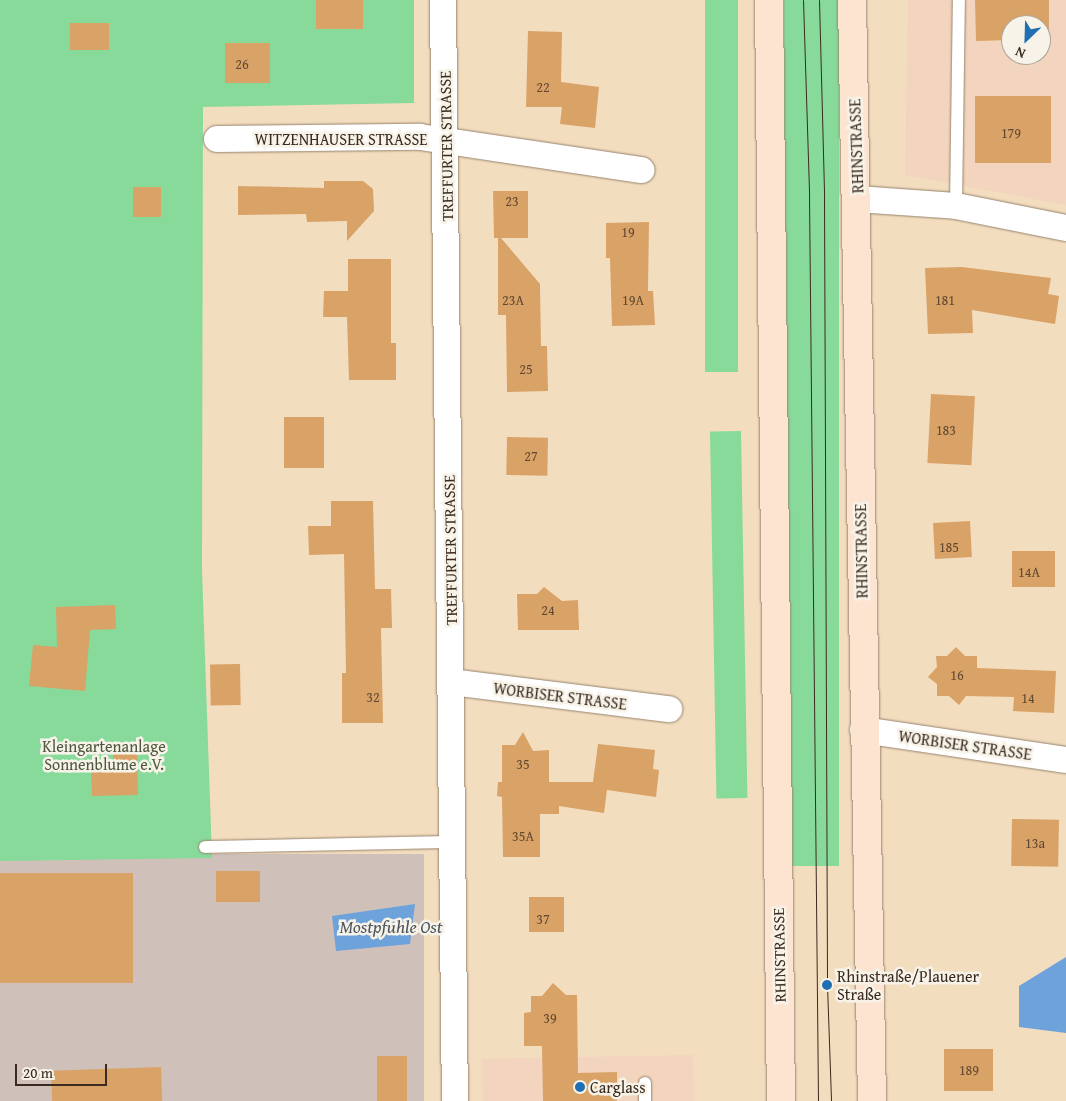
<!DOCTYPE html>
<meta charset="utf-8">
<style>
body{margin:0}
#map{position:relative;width:1066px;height:1101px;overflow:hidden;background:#f3ddbf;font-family:"Gentium Book Plus",serif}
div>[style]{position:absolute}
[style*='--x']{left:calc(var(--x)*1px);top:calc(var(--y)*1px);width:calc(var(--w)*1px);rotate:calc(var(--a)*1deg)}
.built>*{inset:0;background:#f3d4be;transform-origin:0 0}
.industrial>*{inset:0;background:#cfc0ba;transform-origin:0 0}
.green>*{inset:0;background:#88da9a;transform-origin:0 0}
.water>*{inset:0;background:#6da2da}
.building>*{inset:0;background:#d9a267;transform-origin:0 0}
.roads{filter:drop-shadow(0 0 1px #97846e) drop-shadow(0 0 1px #97846e)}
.service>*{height:12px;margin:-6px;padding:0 6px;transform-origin:6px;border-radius:6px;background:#fff}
.minor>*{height:26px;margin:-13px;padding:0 13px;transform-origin:13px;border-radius:13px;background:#fff}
.secondary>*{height:28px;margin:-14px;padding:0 14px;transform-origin:14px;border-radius:14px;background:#fde4d1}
.tram>*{height:1px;margin:-0.5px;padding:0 0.5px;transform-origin:0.5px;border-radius:0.5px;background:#3b2a1e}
.dots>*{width:14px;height:14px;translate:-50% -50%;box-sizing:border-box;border:2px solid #f7f3e8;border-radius:50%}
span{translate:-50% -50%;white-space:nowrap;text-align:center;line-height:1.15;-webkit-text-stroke:5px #f7f3e8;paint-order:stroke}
.number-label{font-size:14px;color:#624830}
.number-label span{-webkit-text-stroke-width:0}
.street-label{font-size:16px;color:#3b2a1e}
.park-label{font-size:16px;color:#4e563d}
.poi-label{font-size:16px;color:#3b2a1e}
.left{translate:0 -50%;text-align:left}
.water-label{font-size:18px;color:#4c5460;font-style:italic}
.north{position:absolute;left:1001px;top:15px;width:50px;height:50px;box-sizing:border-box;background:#f7f3e8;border:1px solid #aca397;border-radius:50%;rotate:204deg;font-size:14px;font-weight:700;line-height:20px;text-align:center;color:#3b2a1e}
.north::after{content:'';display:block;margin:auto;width:18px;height:22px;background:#1f6fb2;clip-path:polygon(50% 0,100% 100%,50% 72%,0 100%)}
.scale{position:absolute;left:15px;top:1064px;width:92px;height:22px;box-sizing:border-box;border:2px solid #3b2a1e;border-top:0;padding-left:6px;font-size:15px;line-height:18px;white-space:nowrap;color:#3b2a1e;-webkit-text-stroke:4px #f7f3e8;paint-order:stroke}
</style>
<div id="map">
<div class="built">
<div style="clip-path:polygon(evenodd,908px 0,1066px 0,1066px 205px,905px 175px,908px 0,1011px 25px,1041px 25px,1041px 55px,1011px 55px,1011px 25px)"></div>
<div style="left:693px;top:1055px;width:46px;height:211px;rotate:89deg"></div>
</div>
<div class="industrial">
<div style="left:424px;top:854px;width:247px;height:424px;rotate:90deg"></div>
</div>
<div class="green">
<div style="clip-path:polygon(0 0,414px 0,414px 103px,203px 107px,202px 570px,212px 858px,0 861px)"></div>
<div style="left:705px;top:0;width:33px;height:372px"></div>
<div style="left:784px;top:0;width:55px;height:866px"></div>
<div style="left:741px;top:431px;width:367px;height:31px;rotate:89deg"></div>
</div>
<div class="water">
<div style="clip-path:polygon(415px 904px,410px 944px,336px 951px,332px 916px)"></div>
<div style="clip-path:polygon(1066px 957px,1066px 1033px,1019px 1027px,1019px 986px)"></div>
</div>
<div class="building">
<div style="left:316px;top:0;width:47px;height:29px"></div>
<div style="clip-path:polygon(975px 0,1049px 0,1049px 40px,1041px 40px,1041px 25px,1011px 25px,1011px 40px,976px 41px)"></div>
<div style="left:70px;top:23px;width:39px;height:27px"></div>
<div style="clip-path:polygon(528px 31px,562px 32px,561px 82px,599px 87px,595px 128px,560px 124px,562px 107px,526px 107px)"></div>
<div style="left:225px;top:43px;width:45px;height:40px"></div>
<div style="left:1051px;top:96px;width:67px;height:76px;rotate:90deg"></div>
<div style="clip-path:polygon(324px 181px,363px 181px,373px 189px,374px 211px,347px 241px,347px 221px,307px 222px,306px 214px,238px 215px,238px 186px,324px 188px)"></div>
<div style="left:133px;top:187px;width:28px;height:30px"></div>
<div style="clip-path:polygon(493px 191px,528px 191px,528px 238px,501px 238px,540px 284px,541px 346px,547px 346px,548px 391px,507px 392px,506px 315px,498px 315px,498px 238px,494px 238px)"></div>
<div style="clip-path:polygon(649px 222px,648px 291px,653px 291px,655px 325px,612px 326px,610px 258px,606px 258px,606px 223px)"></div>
<div style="clip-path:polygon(348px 259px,391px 259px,391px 343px,396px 343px,396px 380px,349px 380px,347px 317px,323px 317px,324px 291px,348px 291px)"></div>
<div style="clip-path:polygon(962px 267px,1051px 278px,1048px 294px,1059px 296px,1055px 324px,972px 310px,973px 333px,928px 334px,925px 268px)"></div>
<div style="left:931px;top:394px;width:44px;height:69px;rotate:3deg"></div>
<div style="left:284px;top:417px;width:40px;height:51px"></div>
<div style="left:507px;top:437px;width:41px;height:38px;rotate:1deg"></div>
<div style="clip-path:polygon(331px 501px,373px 501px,375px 589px,391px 589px,392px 628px,381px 628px,383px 723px,342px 723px,342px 673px,346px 673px,344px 554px,309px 555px,308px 526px,331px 526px)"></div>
<div style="left:970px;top:521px;width:36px;height:37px;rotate:87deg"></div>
<div style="left:1012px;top:551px;width:43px;height:36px"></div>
<div style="clip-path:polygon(544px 587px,562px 601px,578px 600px,579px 630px,518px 630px,517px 594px,537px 594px)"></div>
<div style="clip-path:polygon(115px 605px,116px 629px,90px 630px,85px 691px,29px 686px,33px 645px,57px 647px,56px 607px)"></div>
<div style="clip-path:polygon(956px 647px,965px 656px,977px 656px,977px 668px,1056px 671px,1054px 713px,1013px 711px,1014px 697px,966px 696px,959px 705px,949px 696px,937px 696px,937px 684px,928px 677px,937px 667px,936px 656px,947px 656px)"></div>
<div style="left:240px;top:664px;width:41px;height:30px;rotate:89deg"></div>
<div style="clip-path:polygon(523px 732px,533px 751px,549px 750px,549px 782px,593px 782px,598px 744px,655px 750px,653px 769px,659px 770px,656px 797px,607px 790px,604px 813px,559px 806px,559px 814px,540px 814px,540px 857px,503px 857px,502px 797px,497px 796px,498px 782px,502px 782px,502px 745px,515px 745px)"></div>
<div style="clip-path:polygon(137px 752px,138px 795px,92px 796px,91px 765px,113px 764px,113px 753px)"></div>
<div style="left:1012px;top:819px;width:47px;height:47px;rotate:1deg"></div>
<div style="left:260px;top:871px;width:31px;height:44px;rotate:90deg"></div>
<div style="left:133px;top:873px;width:110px;height:133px;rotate:90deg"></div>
<div style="left:564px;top:897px;width:35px;height:35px;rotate:90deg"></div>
<div style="clip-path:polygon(553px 983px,566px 995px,577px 995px,578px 1073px,617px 1072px,617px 1101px,543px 1101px,542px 1046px,524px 1046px,524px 1013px,531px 1012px,531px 996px,542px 996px)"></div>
<div style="left:944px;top:1049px;width:49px;height:42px"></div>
<div style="left:377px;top:1056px;width:30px;height:45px"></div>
<div style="left:161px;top:1067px;width:34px;height:110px;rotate:88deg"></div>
</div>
<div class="roads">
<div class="service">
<div style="--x:956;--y:206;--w:206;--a:-89.2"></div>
<div style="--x:205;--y:847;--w:248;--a:-1.2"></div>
<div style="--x:645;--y:1083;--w:18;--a:90"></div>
</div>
<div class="minor">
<div style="--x:443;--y:0;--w:1101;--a:89.38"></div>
<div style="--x:217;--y:139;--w:203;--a:-0.6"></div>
<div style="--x:420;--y:137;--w:224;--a:8.5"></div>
<div style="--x:857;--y:199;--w:99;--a:4"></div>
<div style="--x:956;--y:206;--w:112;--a:11.3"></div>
<div style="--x:451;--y:682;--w:220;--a:7.1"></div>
<div style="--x:863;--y:730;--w:205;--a:8.4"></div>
</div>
<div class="secondary">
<div style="--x:769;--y:0;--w:1101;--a:89.38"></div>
<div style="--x:852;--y:0;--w:1101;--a:88.96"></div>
</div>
</div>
<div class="tram">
<div style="--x:803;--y:0;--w:196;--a:88.2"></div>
<div style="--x:809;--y:196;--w:905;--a:89.43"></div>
<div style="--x:819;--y:0;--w:196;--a:88.5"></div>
<div style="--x:824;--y:196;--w:789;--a:89.78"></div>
<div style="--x:827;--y:985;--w:116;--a:88"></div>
</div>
<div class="dots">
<div style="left:827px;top:985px;background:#1f6fb2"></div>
<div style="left:580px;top:1087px;background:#1f6fb2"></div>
</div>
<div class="number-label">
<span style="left:242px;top:64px">26</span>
<span style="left:543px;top:87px">22</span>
<span style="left:1011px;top:133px">179</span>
<span style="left:512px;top:201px">23</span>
<span style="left:628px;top:232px">19</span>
<span style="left:513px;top:300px">23A</span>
<span style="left:633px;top:300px">19A</span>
<span style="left:945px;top:300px">181</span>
<span style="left:526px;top:369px">25</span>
<span style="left:946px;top:430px">183</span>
<span style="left:531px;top:456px">27</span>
<span style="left:949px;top:547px">185</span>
<span style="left:1029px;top:572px">14A</span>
<span style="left:548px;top:610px">24</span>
<span style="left:957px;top:675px">16</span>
<span style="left:373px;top:697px">32</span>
<span style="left:1028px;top:698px">14</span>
<span style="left:523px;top:764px">35</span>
<span style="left:523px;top:836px">35A</span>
<span style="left:1035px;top:843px">13a</span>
<span style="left:543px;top:919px">37</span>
<span style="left:550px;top:1018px">39</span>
<span style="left:969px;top:1070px">189</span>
</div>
<div class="street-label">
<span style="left:341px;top:139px">WITZENHAUSER STRASSE</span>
<span style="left:446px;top:146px;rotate:-91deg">TREFFURTER STRASSE</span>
<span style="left:856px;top:146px;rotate:-92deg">RHINSTRASSE</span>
<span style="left:450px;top:550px;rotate:-91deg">TREFFURTER STRASSE</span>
<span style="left:861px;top:551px;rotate:-91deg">RHINSTRASSE</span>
<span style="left:560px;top:696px;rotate:7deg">WORBISER STRASSE</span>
<span style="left:965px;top:745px;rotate:8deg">WORBISER STRASSE</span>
<span style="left:779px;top:955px;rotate:-91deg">RHINSTRASSE</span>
</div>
<div class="park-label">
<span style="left:104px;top:755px">Kleingartenanlage<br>Sonnenblume e.V.</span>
</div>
<div class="poi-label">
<span class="left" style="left:837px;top:985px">Rhinstraße/Plauener<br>Straße</span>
<span class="left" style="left:590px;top:1087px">Carglass</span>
</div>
<div class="water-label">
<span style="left:391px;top:927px">Mostpfuhle Ost</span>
</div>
<div class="north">N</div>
<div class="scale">20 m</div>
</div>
